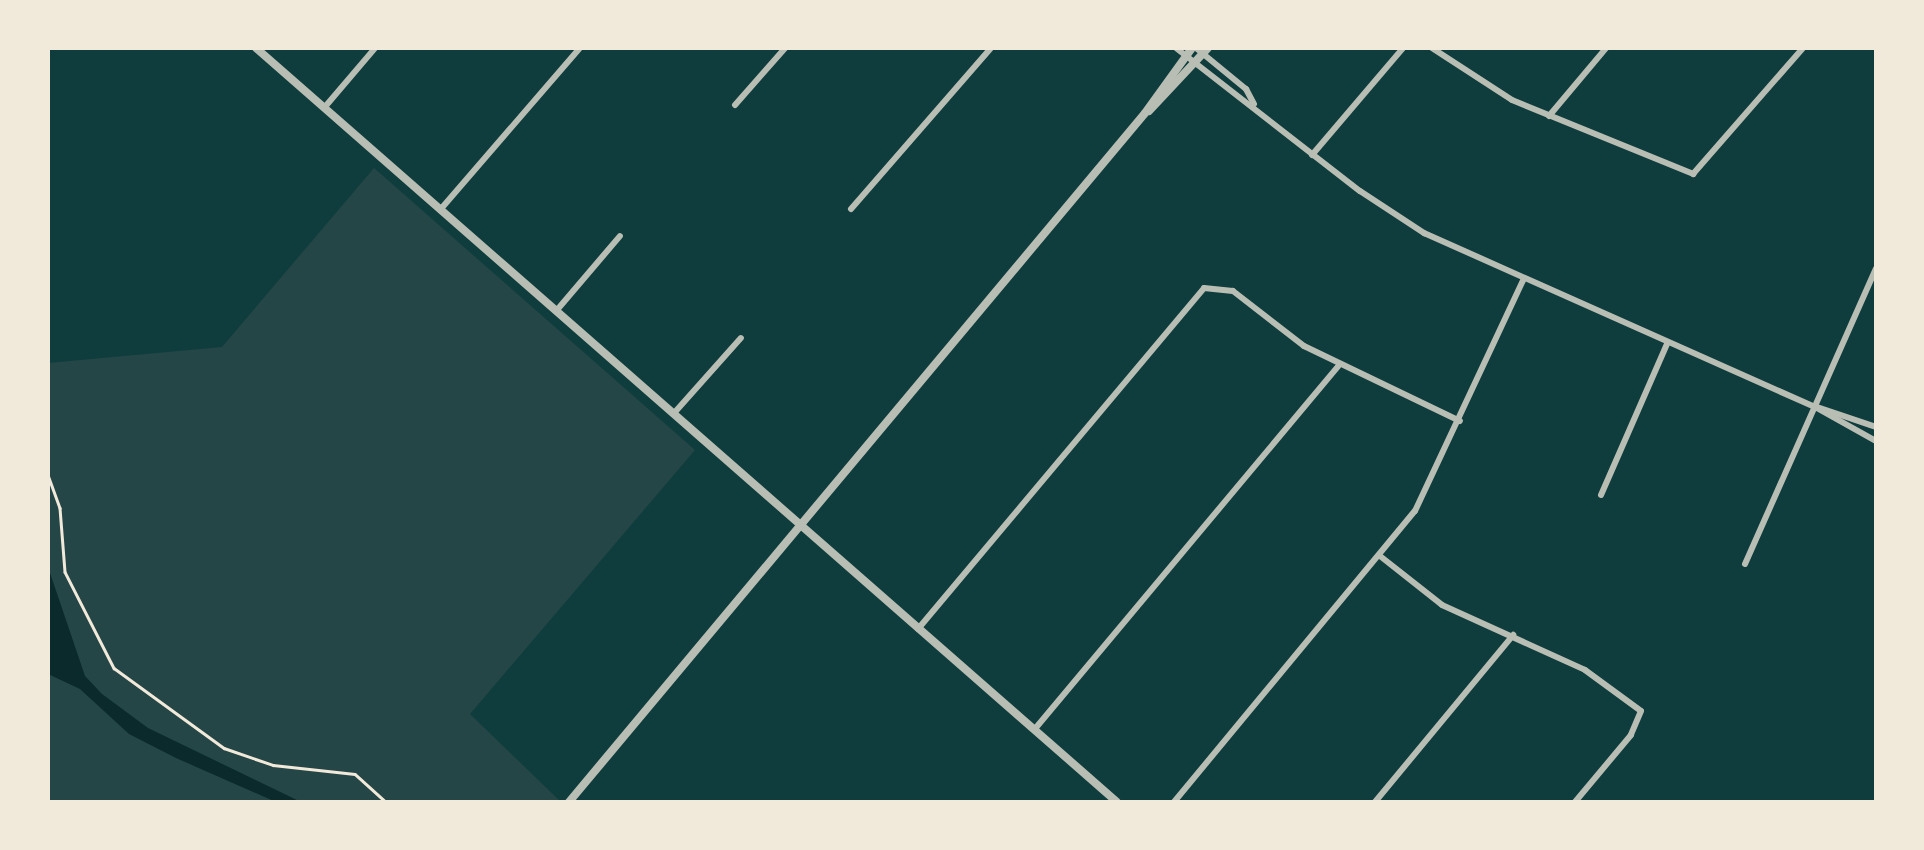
<!DOCTYPE html>
<style>
body{margin:0}
#map{position:relative;width:1924px;height:850px;overflow:hidden;background:#0f3d3e;font-family:"IBM Plex Serif",serif}
div>[style]{position:absolute}
[style*='--x']{left:calc(var(--x)*1px);top:calc(var(--y)*1px);width:calc(var(--w)*1px);rotate:calc(var(--a)*1deg)}
.green>*{inset:0;background:#244646}
.water>*{inset:0;background:#0a2a2b}
.path>*{height:2.5px;margin:-1.25px;padding:0 1.25px;transform-origin:1.25px;border-radius:1.25px;background:#f1e9da}
.minor>*{height:6px;margin:-3px;padding:0 3px;transform-origin:3px;border-radius:3px;background:#b8beb3}
.tertiary>*{height:8px;margin:-4px;padding:0 4px;transform-origin:4px;border-radius:4px;background:#b8beb3}
span{translate:-50% -50%;white-space:nowrap;text-align:center;line-height:1.15;-webkit-text-stroke:10px #f1e9da;paint-order:stroke}
.frame{position:absolute;inset:0;border:50px solid #f1e9da;pointer-events:none}
</style>
<div id="map">
<div class="green">
<div style="clip-path:polygon(374px 168px,695px 450px,470px 714px,561px 802px,48px 802px,48px 363px,222px 347px)"></div>
</div>
<div class="water">
<div style="clip-path:polygon(48px 567px,85px 676px,102px 694px,148px 728px,301px 802px,276px 802px,176px 758px,129px 734px,80px 689px,48px 674px)"></div>
</div>
<div class="path">
<div style="--x:48;--y:475;--w:35;--a:70"></div>
<div style="--x:60;--y:508;--w:64;--a:85.5"></div>
<div style="--x:65;--y:572;--w:108;--a:63"></div>
<div style="--x:114;--y:668;--w:136;--a:36"></div>
<div style="--x:224;--y:748;--w:52;--a:19.1"></div>
<div style="--x:273;--y:765;--w:82;--a:6.3"></div>
<div style="--x:355;--y:774;--w:42;--a:42.1"></div>
</div>
<div class="minor">
<div style="--x:1176;--y:48;--w:233;--a:37.9"></div>
<div style="--x:1360;--y:191;--w:77;--a:33.3"></div>
<div style="--x:1424;--y:233;--w:428;--a:24"></div>
<div style="--x:1815;--y:407;--w:70;--a:29.1"></div>
<div style="--x:1196;--y:48;--w:65;--a:39.4"></div>
<div style="--x:1246;--y:89;--w:17;--a:62"></div>
<div style="--x:1432;--y:48;--w:95;--a:33"></div>
<div style="--x:1512;--y:100;--w:196;--a:22.2"></div>
<div style="--x:1693;--y:174;--w:167;--a:-48.9"></div>
<div style="--x:735;--y:105;--w:76;--a:-48.7"></div>
<div style="--x:324;--y:108;--w:79;--a:-49.6"></div>
<div style="--x:1549;--y:116;--w:89;--a:-50"></div>
<div style="--x:1312;--y:155;--w:140;--a:-49.6"></div>
<div style="--x:851;--y:209;--w:213;--a:-49"></div>
<div style="--x:440;--y:210;--w:214;--a:-49.2"></div>
<div style="--x:557;--y:310;--w:97;--a:-49.6"></div>
<div style="--x:1817;--y:407;--w:62;--a:18.7"></div>
<div style="--x:675;--y:412;--w:99;--a:-48.3"></div>
<div style="--x:1601;--y:495;--w:167;--a:-66.4"></div>
<div style="--x:1380;--y:556;--w:79;--a:38.3"></div>
<div style="--x:1442;--y:605;--w:157;--a:24.4"></div>
<div style="--x:1585;--y:670;--w:69;--a:36.2"></div>
<div style="--x:1641;--y:711;--w:26;--a:113"></div>
<div style="--x:1631;--y:735;--w:87;--a:129.9"></div>
<div style="--x:1745;--y:564;--w:323;--a:-66.1"></div>
<div style="--x:918;--y:629;--w:445;--a:-50"></div>
<div style="--x:1204;--y:288;--w:29;--a:6"></div>
<div style="--x:1233;--y:291;--w:90;--a:37.8"></div>
<div style="--x:1304;--y:346;--w:173;--a:25.7"></div>
<div style="--x:1034;--y:730;--w:474;--a:-50.1"></div>
<div style="--x:1174;--y:802;--w:378;--a:-50.4"></div>
<div style="--x:1415;--y:511;--w:257;--a:-64.9"></div>
<div style="--x:1375;--y:802;--w:217;--a:-50.4"></div>
</div>
<div class="tertiary">
<div style="--x:256;--y:48;--w:1144;--a:41.21"></div>
<div style="--x:1149;--y:111;--w:86;--a:-46.9"></div>
<div style="--x:569;--y:802;--w:898;--a:-50.1"></div>
<div style="--x:1145;--y:113;--w:80;--a:-54.1"></div>
</div>
<div class="frame"></div>
</div>
